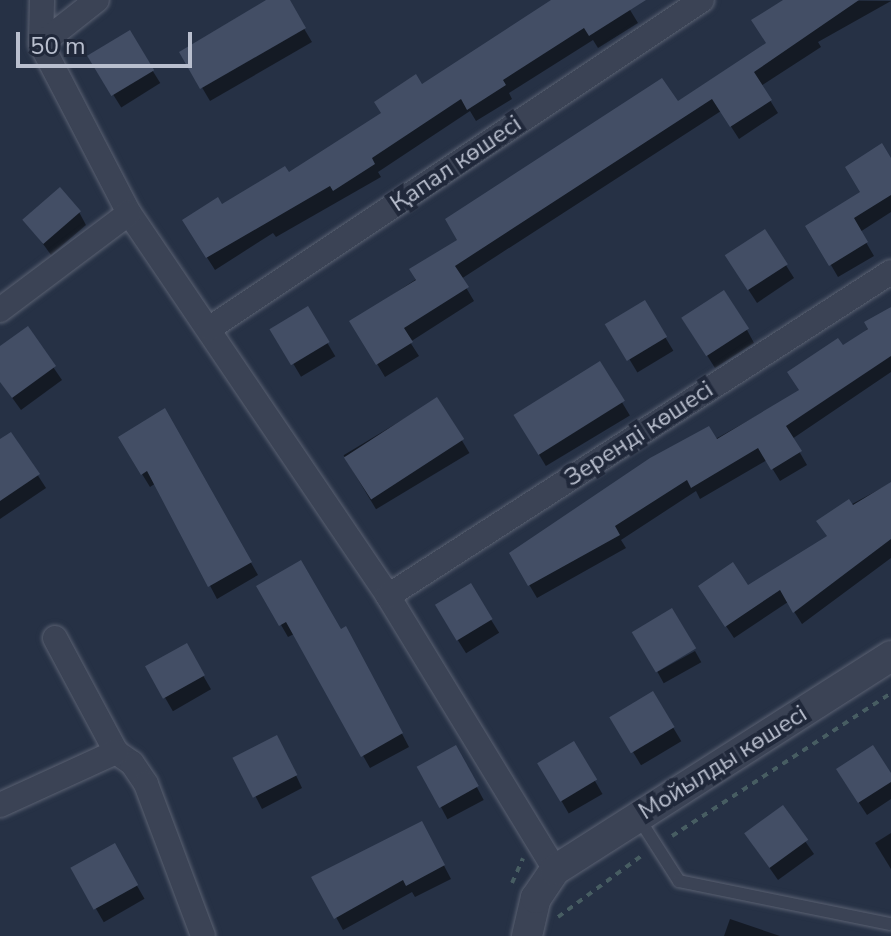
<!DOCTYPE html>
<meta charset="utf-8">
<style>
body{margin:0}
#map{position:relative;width:891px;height:936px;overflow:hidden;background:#263145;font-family:"Nunito Sans",sans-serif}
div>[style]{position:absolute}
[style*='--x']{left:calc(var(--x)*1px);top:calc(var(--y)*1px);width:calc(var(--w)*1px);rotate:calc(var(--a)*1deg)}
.shadow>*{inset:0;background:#0007;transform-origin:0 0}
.building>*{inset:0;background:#434e65;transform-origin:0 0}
.path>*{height:4px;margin-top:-2px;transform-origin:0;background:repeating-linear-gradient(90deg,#475d62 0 6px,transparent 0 12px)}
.roads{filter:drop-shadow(0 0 2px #5a6172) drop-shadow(0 0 2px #5a6172)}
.service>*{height:12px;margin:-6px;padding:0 6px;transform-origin:6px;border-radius:6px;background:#3b4355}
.minor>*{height:24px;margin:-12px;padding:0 12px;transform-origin:12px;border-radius:12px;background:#3b4355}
.tertiary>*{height:30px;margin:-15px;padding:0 15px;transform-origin:15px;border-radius:15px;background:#3b4355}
span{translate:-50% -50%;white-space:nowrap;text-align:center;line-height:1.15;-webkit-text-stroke:8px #20283a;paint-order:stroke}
.street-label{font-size:24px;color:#b9bfce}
.scale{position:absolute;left:16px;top:32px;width:176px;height:36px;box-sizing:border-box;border:4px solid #b9bfce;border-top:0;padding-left:10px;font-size:24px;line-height:28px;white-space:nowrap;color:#b9bfce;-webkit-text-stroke:6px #20283a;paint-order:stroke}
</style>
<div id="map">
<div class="shadow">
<div style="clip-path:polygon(270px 0,287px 0,312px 42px,210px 101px,181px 52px)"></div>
<div style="clip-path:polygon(561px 0,624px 0,638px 23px,598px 48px,593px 40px,509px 93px,512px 99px,476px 121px,470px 111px,378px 172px,381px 177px,276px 237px,273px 233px,215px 270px,192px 234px,222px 207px,289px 175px)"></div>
<div style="clip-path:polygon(787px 0,891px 1px,818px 42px,821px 47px,761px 86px,778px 113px,739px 139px,721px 111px,461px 279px,474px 301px,410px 342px,419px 356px,385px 377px,352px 322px,768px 44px)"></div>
<div style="left:129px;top:33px;width:59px;height:46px;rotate:58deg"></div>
<div style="clip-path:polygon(891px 162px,891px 212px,860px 232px,874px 256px,838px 277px,808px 226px,863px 193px)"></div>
<div style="clip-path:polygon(79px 212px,86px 225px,51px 255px,25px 219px)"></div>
<div style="clip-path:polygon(765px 232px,794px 278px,757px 303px,735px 269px)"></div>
<div style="left:644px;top:302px;width:57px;height:42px;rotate:59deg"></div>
<div style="clip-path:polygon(891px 307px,891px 372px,792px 439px,807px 465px,780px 481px,767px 460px,700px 499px,696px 491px,621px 540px,626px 548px,537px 598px,511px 554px,801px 391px)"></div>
<div style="left:307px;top:309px;width:55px;height:40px;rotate:59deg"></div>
<div style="clip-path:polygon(27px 329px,62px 380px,21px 410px,0 381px,0 348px)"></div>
<div style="clip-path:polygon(691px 330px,747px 330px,754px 343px,715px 368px)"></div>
<div style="left:599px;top:364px;width:60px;height:98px;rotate:59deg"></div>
<div style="left:437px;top:399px;width:63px;height:109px;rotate:59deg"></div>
<div style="clip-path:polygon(164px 411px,258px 575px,217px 599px,156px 483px,150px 487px,120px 438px)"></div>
<div style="clip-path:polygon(11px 434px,46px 488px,0 519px,0 442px)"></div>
<div style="clip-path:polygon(891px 483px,891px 558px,802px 624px,788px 602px,734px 638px,708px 599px,747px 587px,829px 537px,819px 522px)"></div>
<div style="left:470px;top:586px;width:55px;height:39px;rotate:58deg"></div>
<div style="clip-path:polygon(259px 587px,353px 641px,409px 747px,370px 768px,294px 634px,288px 637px)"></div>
<div style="left:186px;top:646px;width:50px;height:44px;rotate:60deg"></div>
<div style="left:695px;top:651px;width:13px;height:43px;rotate:61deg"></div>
<div style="left:653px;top:694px;width:55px;height:47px;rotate:59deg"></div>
<div style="left:573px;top:743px;width:59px;height:39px;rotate:60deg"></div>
<div style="left:456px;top:748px;width:59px;height:41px;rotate:62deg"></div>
<div style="clip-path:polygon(284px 750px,302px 788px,262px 809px,236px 759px)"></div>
<div style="clip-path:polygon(891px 776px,891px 799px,867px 815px,846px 783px)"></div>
<div style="clip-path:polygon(782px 808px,814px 854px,778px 880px,754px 846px)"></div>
<div style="clip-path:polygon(891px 833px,891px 869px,875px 843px)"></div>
<div style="clip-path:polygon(429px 837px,451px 879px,415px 897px,412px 892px,343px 930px,314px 877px)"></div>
<div style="left:114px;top:846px;width:61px;height:47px;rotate:60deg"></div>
<div style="clip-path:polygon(730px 919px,780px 936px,724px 936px)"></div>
</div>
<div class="building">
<div style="clip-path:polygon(266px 0,290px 0,306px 28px,200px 89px,179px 52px)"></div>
<div style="clip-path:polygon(551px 0,646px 0,589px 36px,584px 28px,503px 80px,506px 85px,467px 110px,461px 99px,372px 158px,375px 164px,333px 191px,330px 186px,206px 258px,182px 220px,218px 197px,222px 204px,285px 166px,289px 172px,381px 113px,374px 102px,416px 74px,422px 84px)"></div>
<div style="clip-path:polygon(783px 0,859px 0,754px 72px,772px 100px,730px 127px,712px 99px,455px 266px,469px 287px,404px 328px,413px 342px,376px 365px,349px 321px,416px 280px,409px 269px,457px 240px,445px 219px,662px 78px,678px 101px,766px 43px,751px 20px)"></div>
<div style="left:130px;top:30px;width:47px;height:50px;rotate:59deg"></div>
<div style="clip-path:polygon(882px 143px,891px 158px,891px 195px,854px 218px,868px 242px,829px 266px,805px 226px,860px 192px,845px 167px)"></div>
<div style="left:60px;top:187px;width:32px;height:50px;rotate:49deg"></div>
<div style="left:765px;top:229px;width:42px;height:48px;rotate:57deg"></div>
<div style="left:724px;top:290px;width:46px;height:51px;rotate:57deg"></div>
<div style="left:645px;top:300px;width:43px;height:47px;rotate:59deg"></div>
<div style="left:308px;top:306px;width:42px;height:45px;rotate:59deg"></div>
<div style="clip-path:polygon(891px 307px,891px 356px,786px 426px,802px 451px,771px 470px,758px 448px,691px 488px,687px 480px,615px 526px,620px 535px,528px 586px,509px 553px,650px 458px,709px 426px,717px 439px,799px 390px,787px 372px,838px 338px,843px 345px,868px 329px,864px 322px)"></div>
<div style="clip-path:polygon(28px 326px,56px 366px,12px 398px,0 382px,0 346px)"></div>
<div style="left:600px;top:361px;width:47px;height:102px;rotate:58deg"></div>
<div style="left:437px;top:397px;width:50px;height:111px;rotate:57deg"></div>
<div style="clip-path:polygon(165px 408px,252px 562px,208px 587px,147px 471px,141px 475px,118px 437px)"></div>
<div style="clip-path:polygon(11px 432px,40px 474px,0 501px,0 439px)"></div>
<div style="clip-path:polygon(891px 482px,891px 539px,793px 613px,780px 590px,725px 627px,698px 586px,733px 562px,748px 585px,827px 536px,816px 521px,849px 499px,853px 505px)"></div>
<div style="clip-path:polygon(301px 560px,341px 629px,346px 626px,403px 733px,361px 757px,286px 622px,279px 626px,256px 586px)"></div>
<div style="left:471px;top:583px;width:42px;height:42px;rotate:59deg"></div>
<div style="left:672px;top:608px;width:47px;height:47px;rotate:59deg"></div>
<div style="left:187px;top:643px;width:37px;height:48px;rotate:61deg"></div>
<div style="left:653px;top:691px;width:42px;height:51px;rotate:59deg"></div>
<div style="left:277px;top:735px;width:45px;height:50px;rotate:63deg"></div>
<div style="left:574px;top:741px;width:45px;height:43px;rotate:59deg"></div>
<div style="left:456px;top:745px;width:47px;height:45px;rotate:61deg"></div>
<div style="clip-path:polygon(873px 745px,891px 773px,891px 782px,858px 803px,836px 769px)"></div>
<div style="left:783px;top:805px;width:43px;height:48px;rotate:54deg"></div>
<div style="clip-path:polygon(422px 821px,445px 865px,406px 886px,403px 880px,334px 919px,311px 877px)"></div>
<div style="left:115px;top:843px;width:48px;height:51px;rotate:61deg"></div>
</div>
<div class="path">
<div style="--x:672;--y:836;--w:262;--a:-33.1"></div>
<div style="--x:512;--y:883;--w:27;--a:-66"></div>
<div style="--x:558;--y:917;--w:103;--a:-36.3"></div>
</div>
<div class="roads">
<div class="service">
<div style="--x:638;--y:817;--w:76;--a:57.4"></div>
<div style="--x:679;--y:881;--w:216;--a:11.5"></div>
</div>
<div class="minor">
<div style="--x:42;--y:0;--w:44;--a:91.3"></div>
<div style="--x:41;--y:44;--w:191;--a:62.5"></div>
<div style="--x:129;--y:213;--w:462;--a:55.9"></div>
<div style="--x:388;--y:596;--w:321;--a:58.6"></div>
<div style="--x:41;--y:44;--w:71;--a:-38.2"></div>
<div style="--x:0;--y:310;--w:161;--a:-36.9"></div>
<div style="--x:210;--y:328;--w:591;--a:-33.69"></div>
<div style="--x:388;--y:596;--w:598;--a:-32.79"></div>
<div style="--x:55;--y:638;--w:129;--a:61.8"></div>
<div style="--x:116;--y:752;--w:19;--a:35"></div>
<div style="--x:132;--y:763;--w:25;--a:56"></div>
<div style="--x:146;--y:784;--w:162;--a:69.4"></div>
<div style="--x:0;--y:805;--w:128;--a:-24.6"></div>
</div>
<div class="tertiary">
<div style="--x:527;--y:936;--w:39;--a:-77"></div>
<div style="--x:536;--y:898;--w:34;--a:-56"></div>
<div style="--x:555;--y:870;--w:398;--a:-32.5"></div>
</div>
</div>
<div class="street-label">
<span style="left:456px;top:164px;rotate:-34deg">Қапал көшесі</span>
<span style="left:639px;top:434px;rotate:-33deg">Зеренді көшесі</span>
<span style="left:723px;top:763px;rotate:-32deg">Мойылды көшесі</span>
</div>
<div class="scale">50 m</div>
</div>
